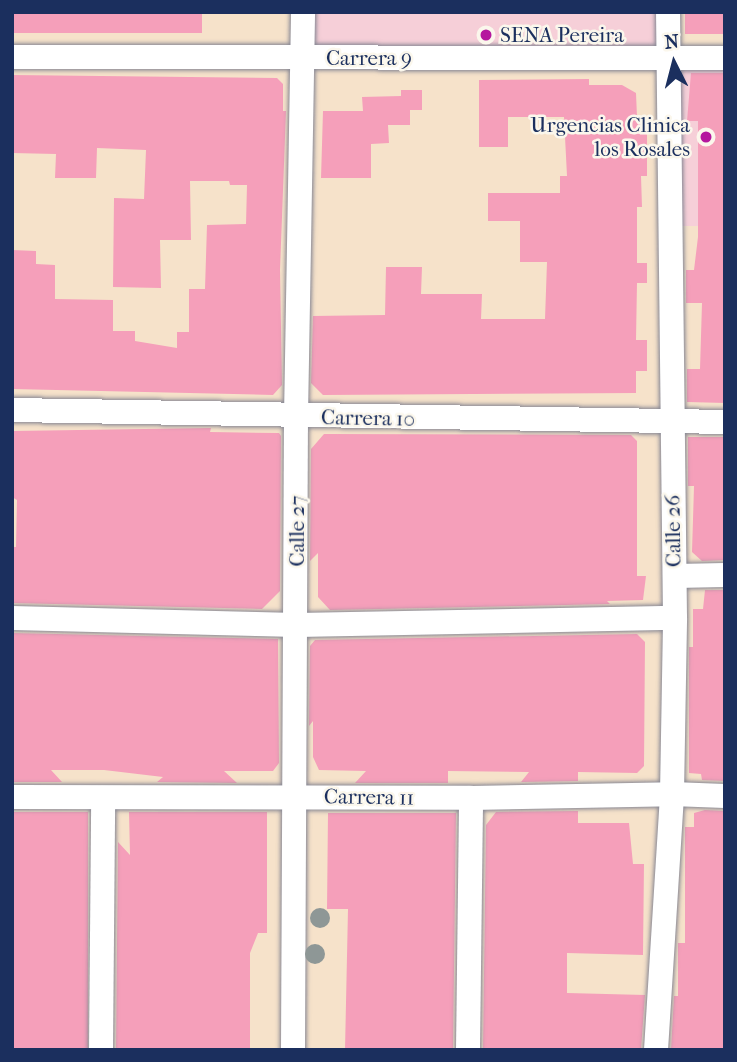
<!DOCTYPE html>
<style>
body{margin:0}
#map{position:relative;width:737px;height:1062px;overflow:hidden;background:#f6e2ca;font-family:"IM FELL French Canon",serif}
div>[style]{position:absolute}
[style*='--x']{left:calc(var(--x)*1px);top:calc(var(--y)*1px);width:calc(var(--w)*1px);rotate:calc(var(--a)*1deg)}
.built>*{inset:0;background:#f6cfd8}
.building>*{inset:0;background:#f59fba;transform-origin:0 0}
.roads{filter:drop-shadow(0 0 2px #888894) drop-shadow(0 0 2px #888894)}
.street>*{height:24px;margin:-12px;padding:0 12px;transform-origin:12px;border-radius:12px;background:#fff}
.trees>*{width:20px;height:20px;margin:-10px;border-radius:50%;background:#8e9796}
.dots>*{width:19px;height:19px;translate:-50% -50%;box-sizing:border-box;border:4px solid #fbf7ec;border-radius:50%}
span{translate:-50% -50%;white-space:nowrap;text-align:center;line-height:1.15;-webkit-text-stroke:5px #fbf7ec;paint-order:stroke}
.poi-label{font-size:21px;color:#1b2f5e}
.left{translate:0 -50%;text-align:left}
.right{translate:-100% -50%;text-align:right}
.street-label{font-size:21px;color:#1b2f5e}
.frame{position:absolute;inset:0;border:14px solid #1b2f5e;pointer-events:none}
.north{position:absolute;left:639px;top:28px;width:70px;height:70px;-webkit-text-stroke:5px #fbf7ec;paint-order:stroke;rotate:354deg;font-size:19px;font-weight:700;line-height:28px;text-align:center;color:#1b2f5e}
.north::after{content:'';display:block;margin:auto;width:24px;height:32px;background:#1b2f5e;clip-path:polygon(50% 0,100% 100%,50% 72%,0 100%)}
</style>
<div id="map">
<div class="built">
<div style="clip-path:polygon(303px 12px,668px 12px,668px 57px,725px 58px,725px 226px,670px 226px,668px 57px,304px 59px)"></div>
</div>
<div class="building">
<div style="left:12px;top:12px;width:190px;height:21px"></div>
<div style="left:685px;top:12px;width:40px;height:22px"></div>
<div style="clip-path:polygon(691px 73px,725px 73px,725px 403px,687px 402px,687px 369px,700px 369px,702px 303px,686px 303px,686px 270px,694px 270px,698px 237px,698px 121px,687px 121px)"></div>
<div style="clip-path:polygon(12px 75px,277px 78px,283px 84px,283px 111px,286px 111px,280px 270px,282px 385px,273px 395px,12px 389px,12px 250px,36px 251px,36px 264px,55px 265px,55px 299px,113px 300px,113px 331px,135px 331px,135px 341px,177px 348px,177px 332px,189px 332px,189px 289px,205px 289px,207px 225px,246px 224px,247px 185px,230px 185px,229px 181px,190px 181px,191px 240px,160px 240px,161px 288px,113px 287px,114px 198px,144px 199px,146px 150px,97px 148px,96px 178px,55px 178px,56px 154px,12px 153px)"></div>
<div style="clip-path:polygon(589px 79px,589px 85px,622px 85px,636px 93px,637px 117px,647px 117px,647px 176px,641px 176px,642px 207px,637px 207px,637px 263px,647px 263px,647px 283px,637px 283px,636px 340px,647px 340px,647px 371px,636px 371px,636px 393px,323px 395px,311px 383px,313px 316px,385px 315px,386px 267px,422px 267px,421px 294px,482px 294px,481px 319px,545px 319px,547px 262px,520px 262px,520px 221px,488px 221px,488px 193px,560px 193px,560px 176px,567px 176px,564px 117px,508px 117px,508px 147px,479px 147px,479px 80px)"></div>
<div style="clip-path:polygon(401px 90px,422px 90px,422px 110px,410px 110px,410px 125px,388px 125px,389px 143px,371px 144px,371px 178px,321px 178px,323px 111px,363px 111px,362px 97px,401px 96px)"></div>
<div style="clip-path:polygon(211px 428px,210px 432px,279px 433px,281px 436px,280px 591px,262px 609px,12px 603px,12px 547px,16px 547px,17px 500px,12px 497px,12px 431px)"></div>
<div style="clip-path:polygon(324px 434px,631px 435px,637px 441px,637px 576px,646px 576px,643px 600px,607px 601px,610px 604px,330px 610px,318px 597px,318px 553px,310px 561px,311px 449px)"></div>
<div style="clip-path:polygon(688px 437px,725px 437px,725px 560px,702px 561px,692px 552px,694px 486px,688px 486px)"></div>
<div style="clip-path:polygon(705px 590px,725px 590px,725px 781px,702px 780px,701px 774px,689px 773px,689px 647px,693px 647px,693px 609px,703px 609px)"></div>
<div style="clip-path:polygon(12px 633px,278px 639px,279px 763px,273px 771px,224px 771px,237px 783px,157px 782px,163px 777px,104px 770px,51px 770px,62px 782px,12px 782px)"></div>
<div style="clip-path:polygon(637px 634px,645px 642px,644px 766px,637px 773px,578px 772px,578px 781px,521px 782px,529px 772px,448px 771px,448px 783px,355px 783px,366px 771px,319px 770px,313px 757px,313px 721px,309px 726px,310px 646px,315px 640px)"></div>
<div style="clip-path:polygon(705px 810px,725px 811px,725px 1050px,671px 1050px,674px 996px,678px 996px,678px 943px,685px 943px,685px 827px,694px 827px,694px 813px)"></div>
<div style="clip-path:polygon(578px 811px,578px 823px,629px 823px,633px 864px,644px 864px,643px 955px,567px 953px,567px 993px,645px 995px,641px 1050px,483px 1050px,486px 825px,496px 812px)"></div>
<div style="left:12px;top:812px;width:76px;height:238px"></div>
<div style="clip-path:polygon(129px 812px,267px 812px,267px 933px,258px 933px,250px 953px,250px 1050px,116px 1050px,118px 842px,130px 855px)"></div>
<div style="clip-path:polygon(328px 813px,456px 813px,453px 1050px,345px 1050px,348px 909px,327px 909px)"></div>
</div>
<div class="roads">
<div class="street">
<div style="--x:12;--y:57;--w:713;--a:0.08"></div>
<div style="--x:12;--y:410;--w:713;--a:0.96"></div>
<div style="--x:675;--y:576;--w:50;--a:-1.1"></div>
<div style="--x:12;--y:618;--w:285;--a:1.4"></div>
<div style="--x:297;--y:625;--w:378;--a:-1.1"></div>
<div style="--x:12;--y:797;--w:459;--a:0.1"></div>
<div style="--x:471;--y:798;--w:201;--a:-1.1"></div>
<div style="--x:672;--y:794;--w:53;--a:2.2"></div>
<div style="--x:101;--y:1050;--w:252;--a:-89.5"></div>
<div style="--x:293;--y:1050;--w:633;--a:-89.73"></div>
<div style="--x:296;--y:417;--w:405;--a:-89"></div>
<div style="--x:468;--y:1050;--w:252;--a:-89.3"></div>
<div style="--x:656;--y:1050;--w:256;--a:-86.4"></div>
<div style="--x:672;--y:794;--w:176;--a:-89"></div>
<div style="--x:675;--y:618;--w:606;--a:-90.66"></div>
</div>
</div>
<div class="trees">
<div style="left:320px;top:918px"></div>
<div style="left:315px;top:954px"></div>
</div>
<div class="dots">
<div style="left:486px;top:35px;background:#b5179e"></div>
<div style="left:706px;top:137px;background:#b5179e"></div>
</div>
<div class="poi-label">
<span class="left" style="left:500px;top:35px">SENA Pereira</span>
<span class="right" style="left:690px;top:137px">Urgencias Clinica<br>los Rosales</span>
</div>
<div class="street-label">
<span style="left:369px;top:58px">Carrera 9</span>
<span style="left:368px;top:418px;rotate:1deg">Carrera 10</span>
<span style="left:297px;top:531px;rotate:-90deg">Calle 27</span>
<span style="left:673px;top:531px;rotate:-91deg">Calle 26</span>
<span style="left:369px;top:797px;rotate:1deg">Carrera 11</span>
</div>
<div class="frame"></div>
<div class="north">N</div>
</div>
